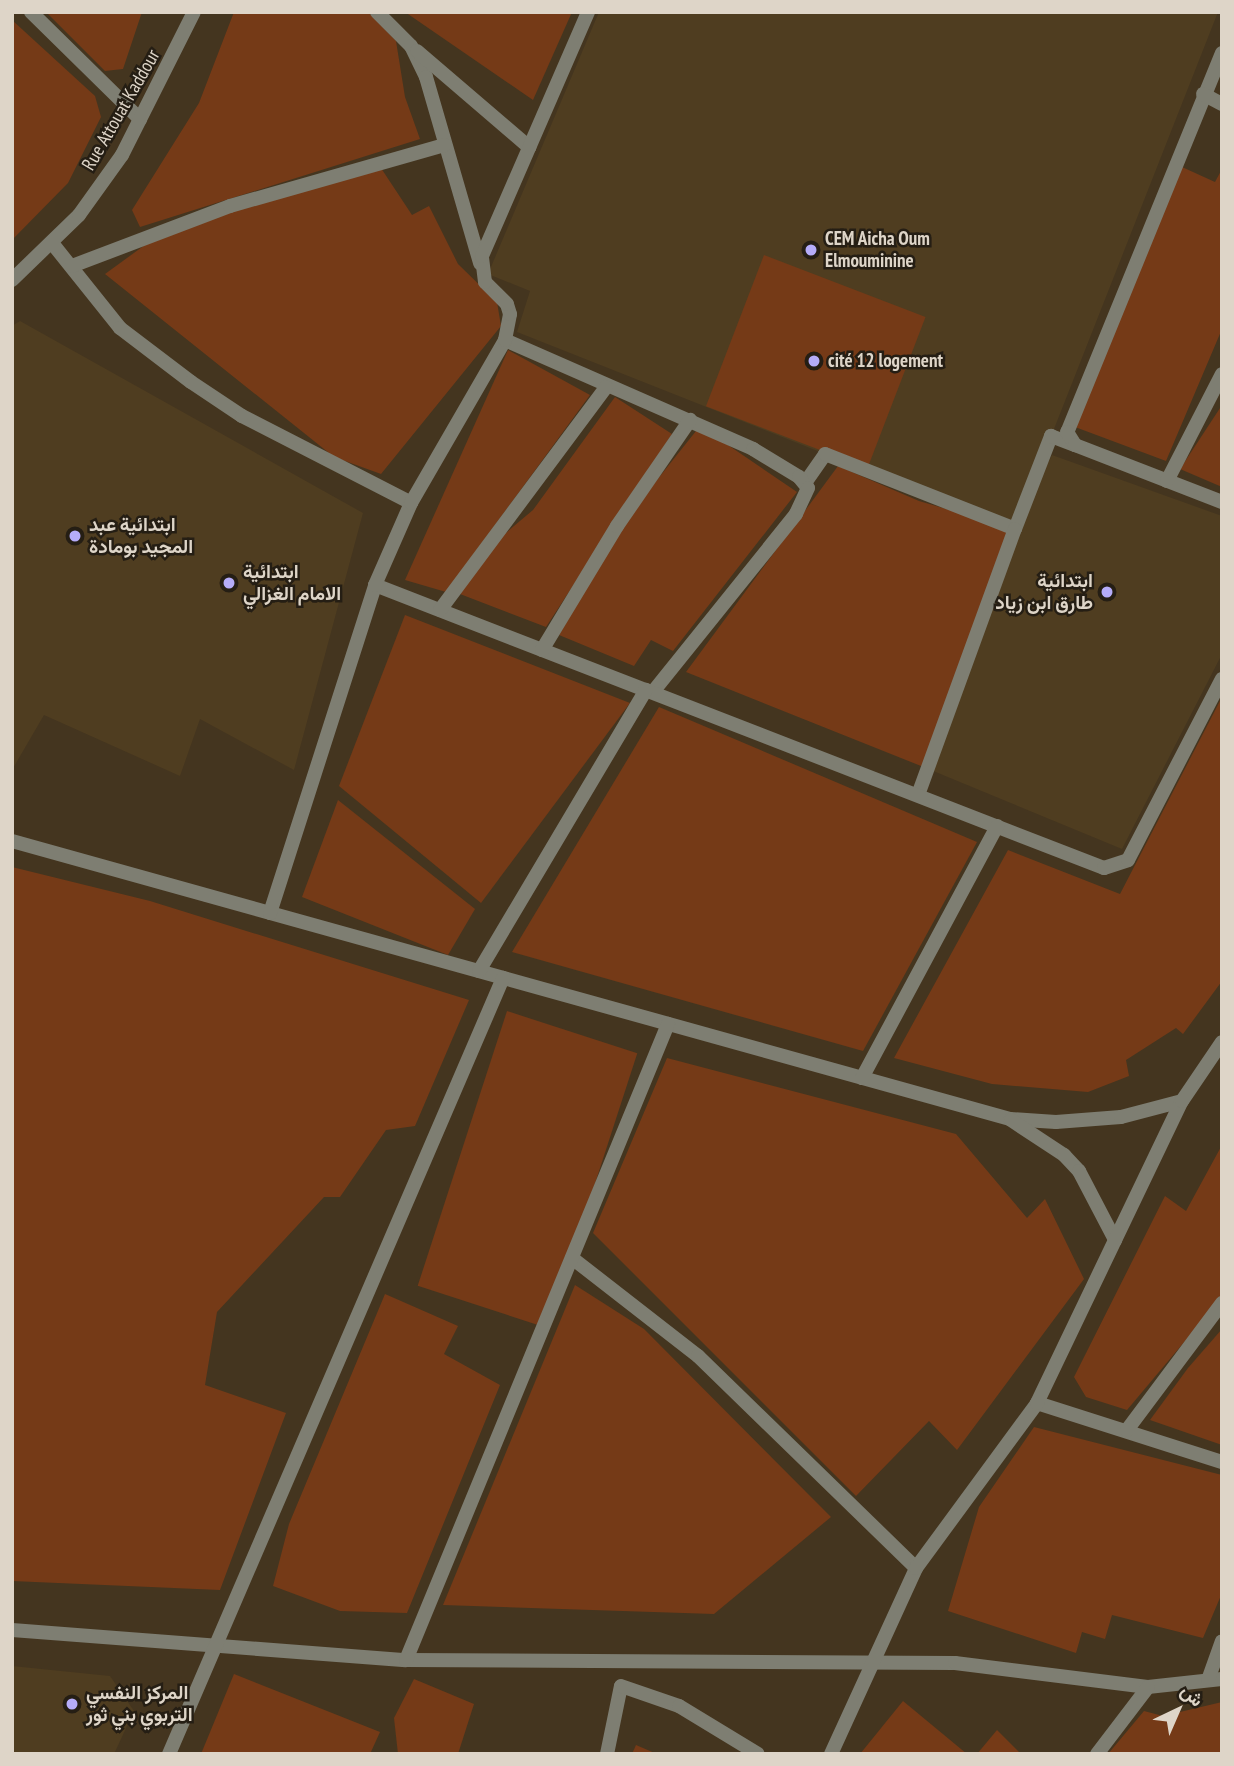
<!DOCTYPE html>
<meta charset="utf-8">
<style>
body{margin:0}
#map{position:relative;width:1234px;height:1766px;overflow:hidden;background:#44351f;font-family:"PT Sans Narrow",Vazirmatn,sans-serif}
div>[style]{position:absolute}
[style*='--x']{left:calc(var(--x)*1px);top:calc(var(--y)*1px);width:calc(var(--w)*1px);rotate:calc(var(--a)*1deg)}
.built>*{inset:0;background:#4f3d20}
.building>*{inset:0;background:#753a17;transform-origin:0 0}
.pedestrian>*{height:14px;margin:-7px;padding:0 7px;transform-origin:7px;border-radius:7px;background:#7e7e72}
.minor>*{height:14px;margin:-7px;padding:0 7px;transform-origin:7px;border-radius:7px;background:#7e7e72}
.tertiary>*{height:14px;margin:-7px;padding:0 7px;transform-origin:7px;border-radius:7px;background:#7e7e72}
.dots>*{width:19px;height:19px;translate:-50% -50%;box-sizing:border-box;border:4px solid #251e14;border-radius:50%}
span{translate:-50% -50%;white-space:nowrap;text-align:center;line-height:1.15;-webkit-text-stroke:5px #251e14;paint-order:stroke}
.street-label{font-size:19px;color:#ded5c8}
.poi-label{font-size:19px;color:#ded5c8;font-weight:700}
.left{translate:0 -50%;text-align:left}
.right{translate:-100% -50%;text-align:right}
.frame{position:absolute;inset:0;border:14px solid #ded5c8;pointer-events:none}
.north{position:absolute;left:1143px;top:1675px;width:70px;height:70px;-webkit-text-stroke:5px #251e14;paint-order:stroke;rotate:44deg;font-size:19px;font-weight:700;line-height:28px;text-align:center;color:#ded5c8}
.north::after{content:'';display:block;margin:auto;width:24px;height:32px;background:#ded5c8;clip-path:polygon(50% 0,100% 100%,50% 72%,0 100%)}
</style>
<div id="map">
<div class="built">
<div style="clip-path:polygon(599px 12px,1218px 12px,1019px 518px,1052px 455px,1222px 516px,1222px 654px,1122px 849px,926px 768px,1015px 529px,517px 332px,530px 291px,488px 274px)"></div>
<div style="clip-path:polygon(20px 321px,363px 513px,294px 770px,200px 719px,180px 776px,44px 715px,12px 770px,12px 326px)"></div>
<div style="clip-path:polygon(12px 1666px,110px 1676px,134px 1711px,114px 1754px,12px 1754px)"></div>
</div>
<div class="building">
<div style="clip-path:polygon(46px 12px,142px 12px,123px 69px,105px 71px)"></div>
<div style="clip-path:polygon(234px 12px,368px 12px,396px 41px,405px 97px,420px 139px,140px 227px,132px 210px,199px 103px)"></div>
<div style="clip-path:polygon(405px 12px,572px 12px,533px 100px)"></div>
<div style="clip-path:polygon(12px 20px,95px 96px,101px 117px,68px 183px,12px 240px)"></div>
<div style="clip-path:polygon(379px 165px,412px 215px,429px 206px,458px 264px,497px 302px,501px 326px,381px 474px,334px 457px,105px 274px,160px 234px)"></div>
<div style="clip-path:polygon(1182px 167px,1215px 182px,1222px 169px,1222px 329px,1166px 461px,1075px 427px)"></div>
<div style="left:764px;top:255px;width:173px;height:162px;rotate:21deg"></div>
<div style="clip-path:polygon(508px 350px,590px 395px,446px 592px,405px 580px)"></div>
<div style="clip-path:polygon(615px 397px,672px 434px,546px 627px,460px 594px,501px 537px,533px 510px)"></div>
<div style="clip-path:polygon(1222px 405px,1222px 487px,1180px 469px)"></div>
<div style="clip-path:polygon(700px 426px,797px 492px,673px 651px,651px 640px,634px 666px,559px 635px,629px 515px)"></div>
<div style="clip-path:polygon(838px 466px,919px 501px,1015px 529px,926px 768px,686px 672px)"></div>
<div style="clip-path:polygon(405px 615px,630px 703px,481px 903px,339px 786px)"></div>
<div style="clip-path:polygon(1222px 697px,1222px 981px,1183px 1034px,1176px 1028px,1126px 1060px,1129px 1076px,1088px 1092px,992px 1084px,894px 1058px,1008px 850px,1120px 894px)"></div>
<div style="clip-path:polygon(659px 707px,977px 842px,863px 1051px,512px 952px)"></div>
<div style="clip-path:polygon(338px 800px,475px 909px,448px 955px,302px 897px)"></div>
<div style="clip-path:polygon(12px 867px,150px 901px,469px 1000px,415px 1126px,386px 1130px,340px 1197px,324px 1197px,217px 1312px,205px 1385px,286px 1413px,220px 1590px,12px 1581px)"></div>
<div style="left:507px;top:1011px;width:137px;height:289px;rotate:18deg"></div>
<div style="clip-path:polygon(667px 1058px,956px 1134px,1027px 1218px,1045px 1199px,1084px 1279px,957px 1450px,929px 1421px,856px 1496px,593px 1233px)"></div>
<div style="clip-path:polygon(1222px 1145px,1222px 1297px,1127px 1410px,1086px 1397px,1074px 1377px,1165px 1196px,1186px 1211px)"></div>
<div style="clip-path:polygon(575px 1285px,644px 1329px,831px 1517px,714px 1614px,443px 1605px)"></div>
<div style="clip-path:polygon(385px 1294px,458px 1326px,444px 1354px,500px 1385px,407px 1613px,340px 1611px,273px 1586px,289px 1524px)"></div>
<div style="clip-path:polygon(1222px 1329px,1222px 1445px,1150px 1420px,1188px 1368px)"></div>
<div style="clip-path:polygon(1034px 1427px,1222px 1475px,1222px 1593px,1203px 1638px,1112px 1615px,1105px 1639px,1082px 1632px,1076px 1653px,948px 1611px,979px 1507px)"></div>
<div style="clip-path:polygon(234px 1674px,380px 1732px,370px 1754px,201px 1754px)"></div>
<div style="clip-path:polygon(414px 1679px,474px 1704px,458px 1754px,398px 1754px,394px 1718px)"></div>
<div style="clip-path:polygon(903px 1701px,967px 1754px,860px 1754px)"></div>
<div style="clip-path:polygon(1222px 1702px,1222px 1754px,1108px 1754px,1144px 1711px,1163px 1716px)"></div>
<div style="clip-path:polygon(997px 1730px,1021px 1754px,977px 1754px)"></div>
<div style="clip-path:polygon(636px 1745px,657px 1754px,632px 1754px)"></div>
</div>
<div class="pedestrian">
<div style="--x:805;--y:483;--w:35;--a:-55"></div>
<div style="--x:825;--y:454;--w:204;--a:21.5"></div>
<div style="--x:1015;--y:529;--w:100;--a:-68.8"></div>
<div style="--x:1051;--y:436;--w:26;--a:21"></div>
<div style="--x:918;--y:795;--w:283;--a:-70"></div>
</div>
<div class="minor">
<div style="--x:31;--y:12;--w:153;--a:44.5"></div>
<div style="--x:377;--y:12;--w:48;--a:45"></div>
<div style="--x:411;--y:46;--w:34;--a:64"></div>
<div style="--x:426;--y:77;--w:194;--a:73.8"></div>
<div style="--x:417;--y:51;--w:148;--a:40.6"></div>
<div style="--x:1222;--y:53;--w:409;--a:112.2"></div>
<div style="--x:1067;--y:432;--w:15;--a:58"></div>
<div style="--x:1075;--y:445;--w:158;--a:21.2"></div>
<div style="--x:1203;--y:94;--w:21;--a:28"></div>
<div style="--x:52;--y:243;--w:109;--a:51.3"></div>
<div style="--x:120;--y:328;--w:89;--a:37.3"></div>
<div style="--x:191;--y:382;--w:61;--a:33.7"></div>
<div style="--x:242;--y:416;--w:190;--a:27.2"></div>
<div style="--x:72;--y:266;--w:169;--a:-20.8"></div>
<div style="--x:230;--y:206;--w:223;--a:-15.9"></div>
<div style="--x:505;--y:340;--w:271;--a:23.7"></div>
<div style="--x:753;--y:449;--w:54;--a:31.3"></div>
<div style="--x:799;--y:477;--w:14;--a:51"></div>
<div style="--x:808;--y:488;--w:29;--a:115"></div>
<div style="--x:796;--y:514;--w:228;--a:128.8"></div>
<div style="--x:1167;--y:481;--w:120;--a:-62.8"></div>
<div style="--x:375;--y:585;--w:782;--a:21.22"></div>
<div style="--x:1104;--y:868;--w:25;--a:-18"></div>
<div style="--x:1128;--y:860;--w:204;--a:-62.6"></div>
<div style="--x:440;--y:610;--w:278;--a:-53.3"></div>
<div style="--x:542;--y:650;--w:145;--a:-58.8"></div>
<div style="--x:617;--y:526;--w:129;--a:-55.4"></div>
<div style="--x:12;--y:841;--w:1036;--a:15.57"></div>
<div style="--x:1010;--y:1119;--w:46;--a:3.7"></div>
<div style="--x:1056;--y:1122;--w:65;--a:-4.4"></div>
<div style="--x:1121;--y:1117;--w:63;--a:-14.7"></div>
<div style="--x:270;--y:913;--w:344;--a:-72.2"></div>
<div style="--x:375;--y:585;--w:90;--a:-66.3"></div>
<div style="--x:411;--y:503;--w:188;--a:-60"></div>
<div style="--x:505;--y:340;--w:26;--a:-79"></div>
<div style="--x:510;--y:314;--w:10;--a:-107"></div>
<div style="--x:507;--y:304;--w:31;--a:-135"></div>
<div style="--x:485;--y:282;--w:26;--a:-97"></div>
<div style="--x:482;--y:256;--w:266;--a:-66.5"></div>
<div style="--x:479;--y:971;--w:327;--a:-59.3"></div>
<div style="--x:862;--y:1078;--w:286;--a:-61.8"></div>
<div style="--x:1011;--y:1120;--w:64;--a:33.4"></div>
<div style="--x:1064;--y:1155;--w:22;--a:47"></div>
<div style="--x:1079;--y:1171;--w:78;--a:62.4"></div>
<div style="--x:572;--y:1258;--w:160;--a:37.9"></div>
<div style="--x:698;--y:1356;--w:304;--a:44.2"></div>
<div style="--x:1037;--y:1403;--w:194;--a:17.7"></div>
<div style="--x:1127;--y:1430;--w:159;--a:-53.2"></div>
<div style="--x:12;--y:1630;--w:395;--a:4.4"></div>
<div style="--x:406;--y:1660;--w:549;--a:0.31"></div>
<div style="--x:955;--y:1663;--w:194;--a:7.1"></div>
<div style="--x:1148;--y:1687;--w:74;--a:-6.2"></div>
<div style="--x:406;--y:1660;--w:688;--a:-67.61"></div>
<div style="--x:1208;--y:1680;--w:41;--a:-70.3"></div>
<div style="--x:169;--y:1754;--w:845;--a:-66.71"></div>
<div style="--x:607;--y:1754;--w:69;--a:-78.4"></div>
<div style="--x:621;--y:1686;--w:61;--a:19"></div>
<div style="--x:679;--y:1706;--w:92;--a:31.3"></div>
<div style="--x:831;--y:1754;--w:205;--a:-65.4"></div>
<div style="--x:916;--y:1568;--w:205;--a:-53.7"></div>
<div style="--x:1037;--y:1403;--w:335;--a:-64.4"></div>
<div style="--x:1182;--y:1101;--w:71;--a:-55.9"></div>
<div style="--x:1097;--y:1754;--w:84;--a:-52.7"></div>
</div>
<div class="tertiary">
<div style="--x:12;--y:280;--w:93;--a:-44.1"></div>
<div style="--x:79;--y:215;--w:74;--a:-54.4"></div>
<div style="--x:122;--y:155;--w:160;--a:-63.3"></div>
</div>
<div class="dots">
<div style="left:811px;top:250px;background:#b5acf9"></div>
<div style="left:814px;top:361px;background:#b5acf9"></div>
<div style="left:75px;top:536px;background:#b5acf9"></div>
<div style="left:229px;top:583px;background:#b5acf9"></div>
<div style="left:1107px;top:592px;background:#b5acf9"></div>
<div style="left:72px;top:1704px;background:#b5acf9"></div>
</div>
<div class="street-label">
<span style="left:121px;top:110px;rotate:-60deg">Rue Attouat Kaddour</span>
</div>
<div class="poi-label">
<span class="left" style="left:825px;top:250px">CEM Aicha Oum<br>Elmouminine</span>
<span class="left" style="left:828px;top:361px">cité 12 logement</span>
<span class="left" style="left:89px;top:536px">ابتدائية عبد<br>المجيد بومادة</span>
<span class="left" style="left:243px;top:583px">ابتدائية<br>الامام الغزالي</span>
<span class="right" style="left:1093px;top:592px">ابتدائية<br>طارق ابن زياد</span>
<span class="left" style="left:86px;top:1704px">المركز النفسي<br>التربوي بني ثور</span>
</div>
<div class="frame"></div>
<div class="north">ش</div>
</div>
